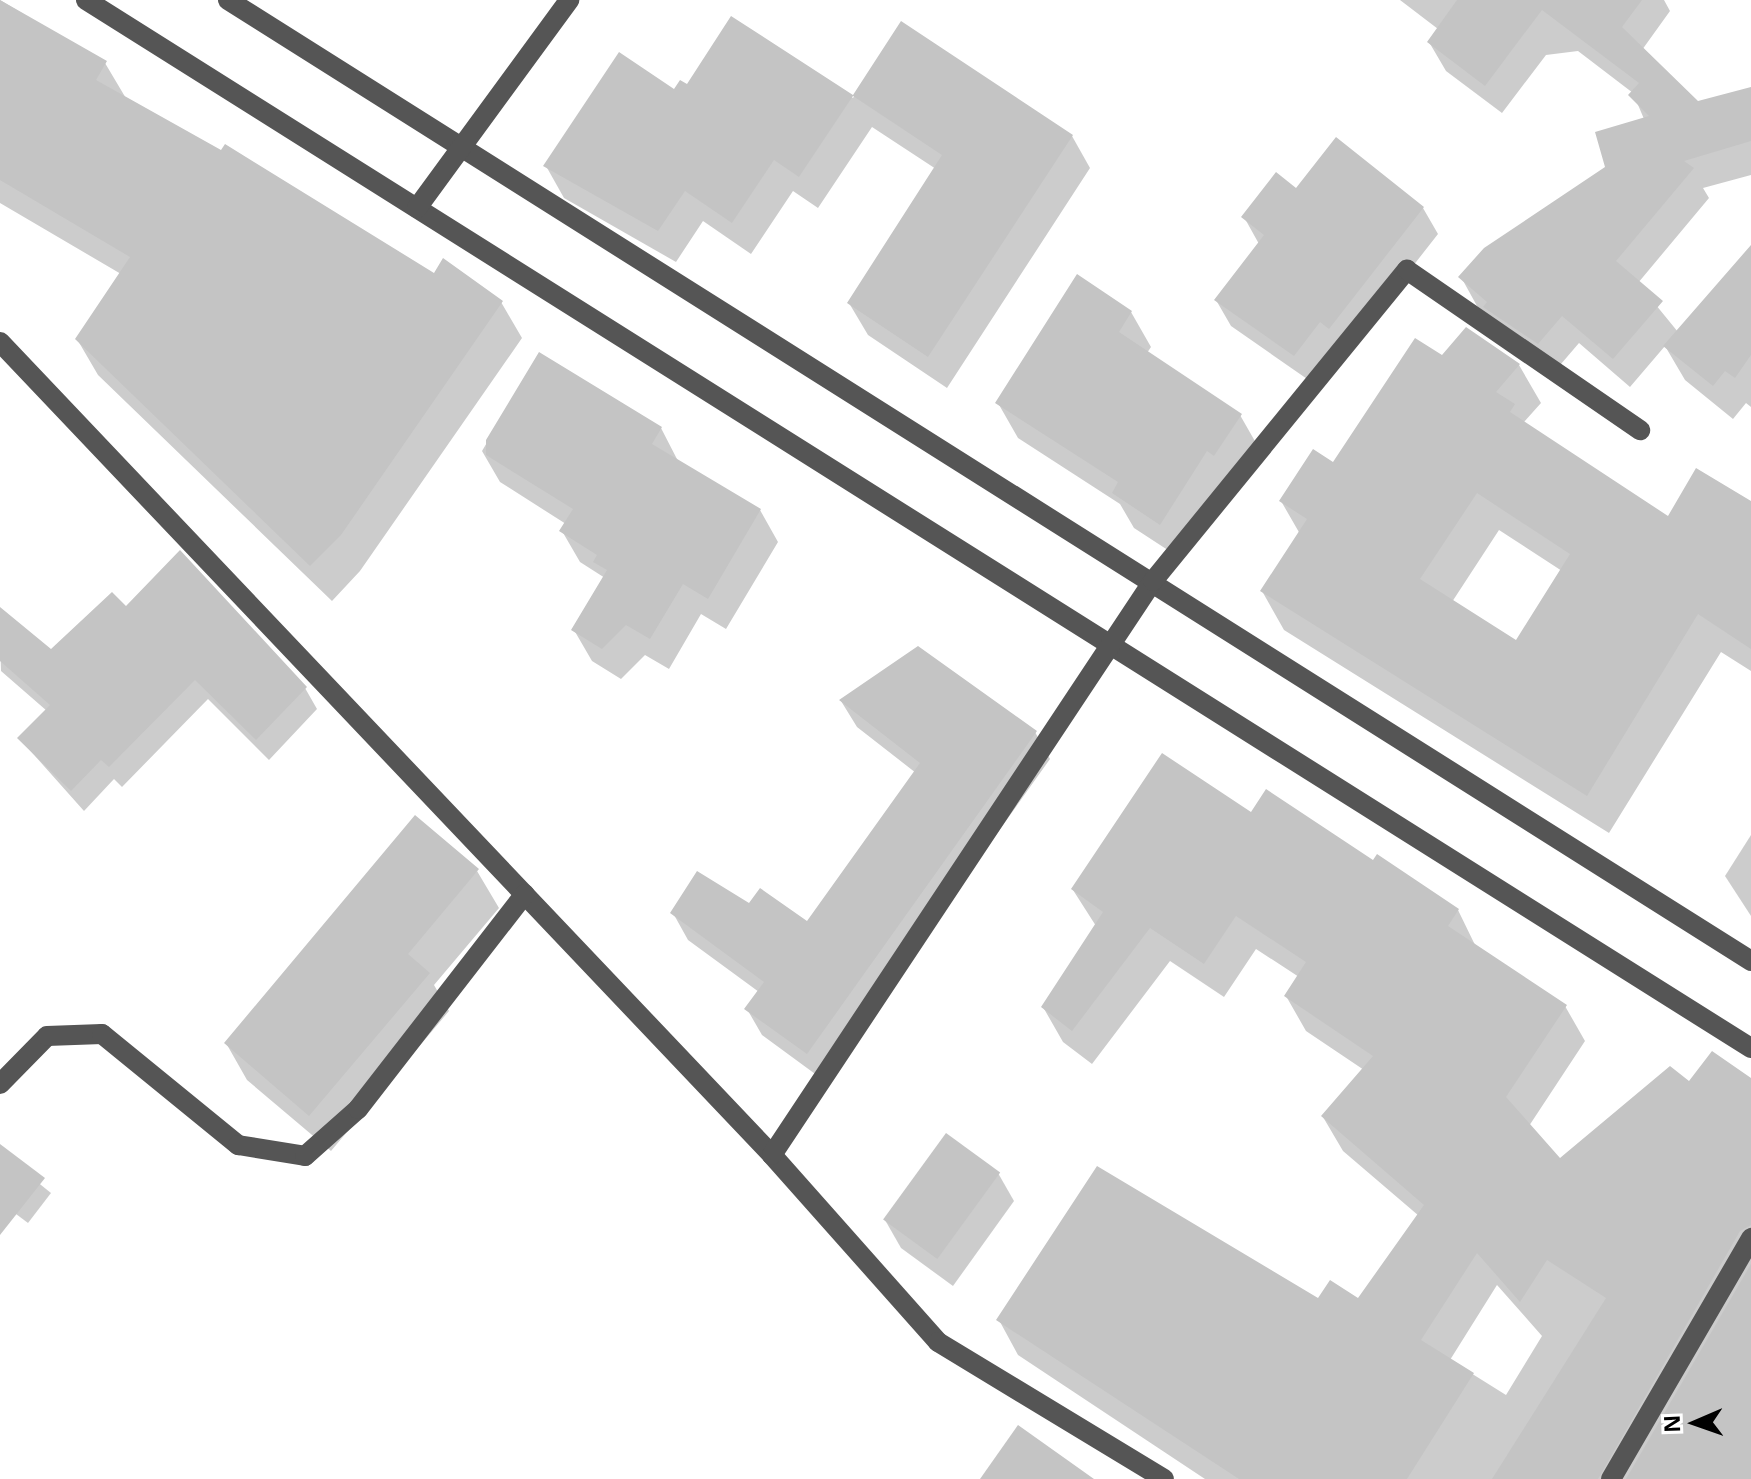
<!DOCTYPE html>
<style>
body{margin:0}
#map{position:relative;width:1751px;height:1479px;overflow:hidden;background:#fff;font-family:"Open Sans",sans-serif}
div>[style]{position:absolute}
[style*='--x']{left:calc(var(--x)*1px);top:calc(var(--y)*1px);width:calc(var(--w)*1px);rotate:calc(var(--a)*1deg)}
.shadow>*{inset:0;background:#0003}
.building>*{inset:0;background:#c4c4c4;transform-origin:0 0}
.minor>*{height:20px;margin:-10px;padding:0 10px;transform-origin:10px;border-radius:10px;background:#555}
span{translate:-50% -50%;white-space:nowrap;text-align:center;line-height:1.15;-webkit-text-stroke:6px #fff;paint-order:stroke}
.north{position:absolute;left:1655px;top:1383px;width:80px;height:80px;-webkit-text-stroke:6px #fff;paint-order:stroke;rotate:268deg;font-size:22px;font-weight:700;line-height:32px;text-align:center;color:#000}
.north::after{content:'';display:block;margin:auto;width:28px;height:36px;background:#000;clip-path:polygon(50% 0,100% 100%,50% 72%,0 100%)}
</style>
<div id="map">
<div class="shadow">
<div style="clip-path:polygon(0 0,105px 63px,127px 100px,434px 276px,501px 302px,522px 338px,360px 571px,332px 601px,98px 375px,77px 339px,121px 274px,0 203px)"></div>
<div style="clip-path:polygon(1400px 0,1664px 0,1670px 11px,1642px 50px,1697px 103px,1751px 88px,1751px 175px,1703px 188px,1709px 198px,1638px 283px,1678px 332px,1751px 258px,1751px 407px,1746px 403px,1733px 419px,1685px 380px,1665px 346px,1630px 387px,1579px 343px,1555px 371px,1477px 306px,1461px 277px,1608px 168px,1644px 119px,1633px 93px,1578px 51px,1546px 55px,1502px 113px,1446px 71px,1429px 42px,1438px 29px)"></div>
<div style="clip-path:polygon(732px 18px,853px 98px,902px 24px,1072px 136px,1090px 168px,947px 388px,868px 335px,849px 303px,936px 169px,872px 127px,818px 208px,793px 191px,751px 254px,703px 221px,676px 262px,564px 198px,546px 166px,688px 87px)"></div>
<div style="clip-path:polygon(1336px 140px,1423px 208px,1438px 234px,1344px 354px,1310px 381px,1231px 326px,1216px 300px,1259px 244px,1244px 217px,1297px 191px)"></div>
<div style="clip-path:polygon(1131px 312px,1151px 347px,1147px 353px,1240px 415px,1260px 450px,1180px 558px,1134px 528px,1120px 504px,1018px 438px,998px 403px)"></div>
<div style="clip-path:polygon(539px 355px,661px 428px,678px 461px,760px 510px,778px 542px,726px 629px,701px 614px,669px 669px,645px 655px,621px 679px,592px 661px,574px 630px,605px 578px,580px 562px,562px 531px,566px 524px,500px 482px,482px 451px)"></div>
<div style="clip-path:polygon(evenodd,1442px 358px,1519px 365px,1541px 403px,1523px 423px,1669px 519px,1751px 503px,1751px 671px,1721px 652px,1609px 833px,1284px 630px,1262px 591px,1300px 534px,1281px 501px,1333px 465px,1442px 358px,1499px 530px,1562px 571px,1516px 642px,1452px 602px,1499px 530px)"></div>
<div style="clip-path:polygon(126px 609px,305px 688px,317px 709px,269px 760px,208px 699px,122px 787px,114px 779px,84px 811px,19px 738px,47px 711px,1px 671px,0 637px,51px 652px)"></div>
<div style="clip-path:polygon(841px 701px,1035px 732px,1050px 759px,822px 1079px,762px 1035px,747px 1009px,759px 992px,688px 940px,673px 913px,750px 905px,807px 924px,916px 773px,857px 727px)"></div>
<div style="clip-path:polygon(evenodd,1252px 814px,1373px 863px,1458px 910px,1476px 947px,1565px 1006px,1585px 1041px,1529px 1126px,1560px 1161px,1689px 1084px,1751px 1080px,1751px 1479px,1205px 1479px,1018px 1355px,999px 1320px,1358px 1301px,1419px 1216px,1343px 1151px,1323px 1117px,1364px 1070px,1306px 1031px,1286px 996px,1299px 977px,1256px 949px,1224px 997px,1170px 961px,1092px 1064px,1063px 1042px,1043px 1007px,1096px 926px,1073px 890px,1252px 814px,1497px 1285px,1542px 1336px,1506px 1395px,1450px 1360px,1497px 1285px)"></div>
<div style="clip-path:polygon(1751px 835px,1751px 916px,1725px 876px)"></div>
<div style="clip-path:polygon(477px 871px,499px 908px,434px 985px,449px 1011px,331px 1151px,247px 1080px,226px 1043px)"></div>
<div style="clip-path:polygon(0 1152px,51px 1193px,28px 1223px,0 1202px)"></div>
<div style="clip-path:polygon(998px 1173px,1014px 1201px,953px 1286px,901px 1248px,885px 1220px)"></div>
</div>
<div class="building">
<div style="clip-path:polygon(0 0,107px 61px,96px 80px,221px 150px,225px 144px,434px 273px,443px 258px,503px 301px,341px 535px,310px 566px,75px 339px,130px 257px,0 180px)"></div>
<div style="clip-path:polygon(1457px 0,1642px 0,1622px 27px,1698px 101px,1751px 87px,1751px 141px,1684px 161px,1694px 168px,1616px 261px,1663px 301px,1613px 359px,1562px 316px,1538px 344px,1483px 307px,1487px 302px,1458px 277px,1484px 248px,1605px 167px,1595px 132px,1649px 116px,1628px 95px,1639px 83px,1542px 10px,1485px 86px,1427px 42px)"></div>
<div style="clip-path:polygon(731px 16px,853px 95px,901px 21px,1073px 135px,928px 357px,847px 303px,942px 155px,853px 96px,799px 177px,774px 160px,732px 223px,685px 191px,658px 231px,543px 166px,619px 52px,674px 89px,680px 80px,687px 84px)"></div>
<div style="clip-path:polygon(1336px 137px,1424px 207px,1329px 329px,1320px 322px,1294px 356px,1214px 300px,1264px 235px,1241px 217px,1276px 172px,1296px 188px)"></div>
<div style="clip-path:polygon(1751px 245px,1751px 355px,1735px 378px,1725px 371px,1713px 386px,1663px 346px)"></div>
<div style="clip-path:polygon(1077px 274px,1132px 311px,1119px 332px,1242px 414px,1214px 456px,1207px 451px,1160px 525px,1112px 493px,1118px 482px,995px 403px)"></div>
<div style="clip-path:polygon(evenodd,1466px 327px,1520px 364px,1496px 392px,1515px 404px,1510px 412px,1668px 516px,1696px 468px,1751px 501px,1751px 649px,1698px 614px,1587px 796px,1260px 591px,1307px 519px,1279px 501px,1313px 449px,1333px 462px,1415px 338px,1442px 355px,1466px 327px,1477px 493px,1570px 554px,1516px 640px,1420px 579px,1477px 493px)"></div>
<div style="clip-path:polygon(539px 352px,662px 427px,652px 444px,761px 509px,708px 599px,683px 584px,650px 639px,626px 625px,602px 649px,571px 630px,607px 570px,593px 562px,597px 555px,559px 531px,573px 509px,486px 455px,486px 440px)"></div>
<div style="clip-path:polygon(180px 550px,307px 687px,256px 740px,195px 680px,109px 767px,101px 760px,71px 791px,17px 738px,50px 705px,0 661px,0 607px,51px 649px,112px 592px,126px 606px)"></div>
<div style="clip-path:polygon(918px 646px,1037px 731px,807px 1054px,744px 1009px,764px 982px,670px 913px,697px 871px,749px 903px,760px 888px,807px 921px,920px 763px,839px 700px)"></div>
<div style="clip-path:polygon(1162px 753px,1251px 812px,1266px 789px,1373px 860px,1377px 854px,1459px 909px,1448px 926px,1567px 1005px,1506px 1097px,1560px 1158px,1670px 1066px,1689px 1081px,1712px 1051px,1751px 1078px,1751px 1225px,1740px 1231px,1598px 1479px,1492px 1479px,1606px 1298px,1547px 1260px,1520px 1302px,1477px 1253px,1421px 1340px,1474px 1373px,1407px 1479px,1239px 1479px,996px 1320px,1097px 1166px,1318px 1298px,1330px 1280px,1358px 1298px,1424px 1205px,1321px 1116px,1373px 1056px,1284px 996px,1306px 962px,1236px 916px,1204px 964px,1150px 928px,1072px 1031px,1041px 1007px,1103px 912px,1071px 889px)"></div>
<div style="clip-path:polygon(415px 815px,479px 869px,408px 954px,430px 973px,309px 1116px,224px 1043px)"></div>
<div style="left:946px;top:1133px;width:67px;height:107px;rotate:36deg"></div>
<div style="clip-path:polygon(0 1144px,45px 1178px,0 1235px)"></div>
<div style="clip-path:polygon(1751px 1264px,1751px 1479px,1626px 1479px)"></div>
<div style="clip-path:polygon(1018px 1425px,1094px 1479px,980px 1479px)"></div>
</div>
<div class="minor">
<div style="--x:86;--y:0;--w:1967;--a:32.19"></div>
<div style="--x:228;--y:0;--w:1801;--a:32.25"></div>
<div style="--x:417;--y:208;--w:258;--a:-53.8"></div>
<div style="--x:0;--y:342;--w:1121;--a:46.48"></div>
<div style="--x:772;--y:1155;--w:250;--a:48.4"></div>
<div style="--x:938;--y:1342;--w:264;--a:31.2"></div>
<div style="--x:0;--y:1084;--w:67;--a:-45.6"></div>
<div style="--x:47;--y:1036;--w:55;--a:-2.1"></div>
<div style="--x:102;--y:1034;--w:176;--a:39.2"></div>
<div style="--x:238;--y:1145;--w:68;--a:9.3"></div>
<div style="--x:305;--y:1156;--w:71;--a:-41.6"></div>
<div style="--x:358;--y:1109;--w:272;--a:-52.2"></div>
<div style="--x:772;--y:1155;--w:689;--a:-56.43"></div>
<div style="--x:1153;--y:581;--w:402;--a:-50.8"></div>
<div style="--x:1407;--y:270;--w:283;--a:34.5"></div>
<div style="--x:1611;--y:1479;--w:279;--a:-59.8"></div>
</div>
<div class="north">N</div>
</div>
